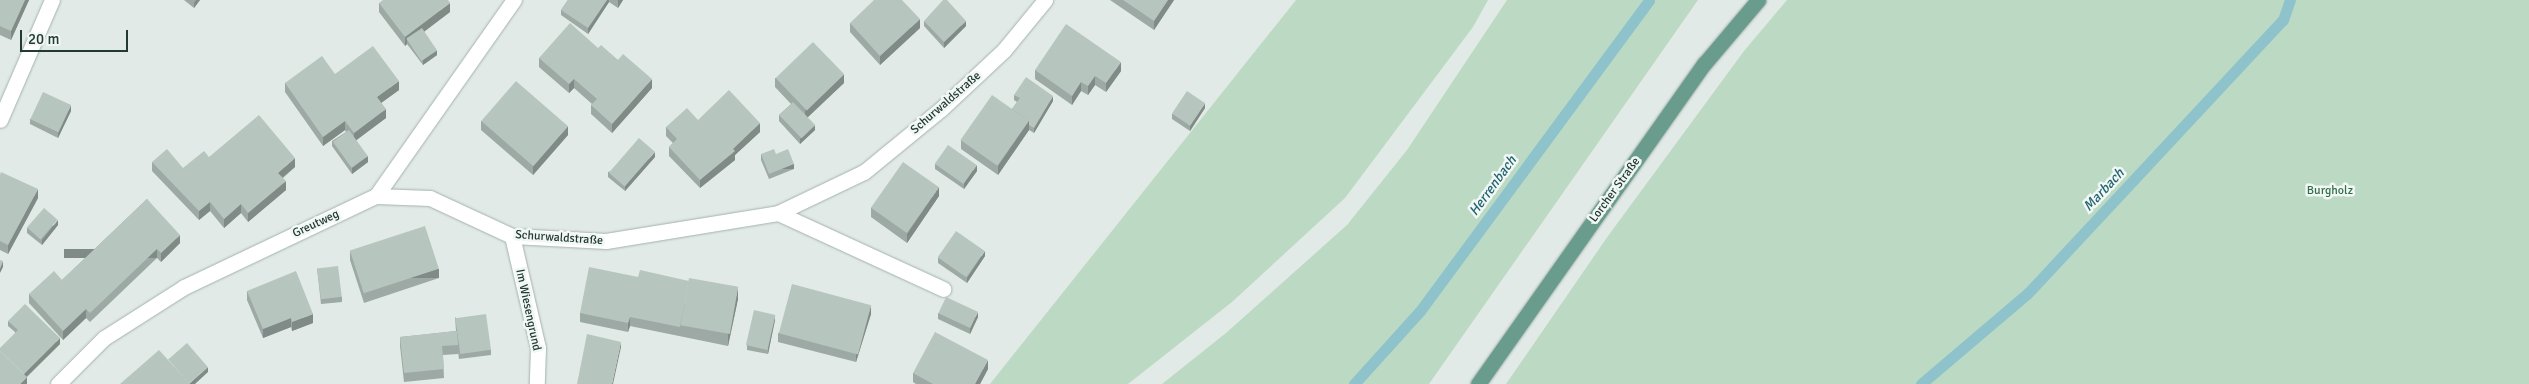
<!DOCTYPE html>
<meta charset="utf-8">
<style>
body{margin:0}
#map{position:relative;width:2529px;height:384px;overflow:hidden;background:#e1eae6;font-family:Signika,sans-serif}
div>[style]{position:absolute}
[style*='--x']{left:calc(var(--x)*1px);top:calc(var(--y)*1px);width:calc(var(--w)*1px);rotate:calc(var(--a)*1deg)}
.green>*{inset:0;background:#bcdac3}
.stream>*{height:11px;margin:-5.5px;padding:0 5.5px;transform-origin:5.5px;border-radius:5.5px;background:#8ec3cb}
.roads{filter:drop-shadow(0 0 1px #a4b2ad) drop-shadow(0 0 1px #a4b2ad)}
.minor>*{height:15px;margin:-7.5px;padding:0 7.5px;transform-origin:7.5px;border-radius:7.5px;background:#fff}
.major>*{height:15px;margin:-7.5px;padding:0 7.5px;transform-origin:7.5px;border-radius:7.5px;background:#6a9c8e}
.wall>*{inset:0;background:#9da9a4}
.shaded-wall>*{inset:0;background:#808a86;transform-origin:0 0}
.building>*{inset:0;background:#b7c5bf;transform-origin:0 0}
span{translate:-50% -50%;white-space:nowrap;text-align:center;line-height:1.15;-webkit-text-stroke:5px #f1f7f4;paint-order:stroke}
.street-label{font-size:12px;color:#233a33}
.park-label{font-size:12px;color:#316d47}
.water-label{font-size:14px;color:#236570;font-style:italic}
.scale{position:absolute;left:20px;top:30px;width:108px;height:22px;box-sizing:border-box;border:2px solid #233a33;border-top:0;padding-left:6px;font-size:15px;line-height:18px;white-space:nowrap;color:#233a33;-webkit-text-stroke:4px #f1f7f4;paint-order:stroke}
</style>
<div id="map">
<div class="green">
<div style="clip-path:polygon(1296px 0,1488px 0,1473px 27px,1345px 198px,1232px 302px,1128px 384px,990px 384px)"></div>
<div style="clip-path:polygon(1507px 0,1698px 0,1429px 384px,1162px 384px,1226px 333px,1347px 225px,1407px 150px)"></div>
<div style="clip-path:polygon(1787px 0,2529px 0,2529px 384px,1506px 384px,1608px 236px,1744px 51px)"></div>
</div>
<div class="stream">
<div style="--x:1354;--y:384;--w:98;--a:-47.9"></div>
<div style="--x:1420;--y:311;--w:386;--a:-53.6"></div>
<div style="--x:1921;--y:384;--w:140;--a:-40.4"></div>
<div style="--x:2028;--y:293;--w:374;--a:-47"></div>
<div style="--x:2283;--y:20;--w:21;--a:-71"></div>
</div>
<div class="roads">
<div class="minor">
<div style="--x:0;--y:120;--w:131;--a:-66.6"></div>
<div style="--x:376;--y:196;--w:54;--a:2.1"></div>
<div style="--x:430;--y:198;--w:90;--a:24.9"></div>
<div style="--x:512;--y:236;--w:94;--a:3"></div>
<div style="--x:606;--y:241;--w:174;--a:-9.2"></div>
<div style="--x:778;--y:213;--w:95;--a:-25.5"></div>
<div style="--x:864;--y:172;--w:99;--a:-39.3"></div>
<div style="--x:941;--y:109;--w:86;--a:-43.1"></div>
<div style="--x:1004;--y:50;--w:65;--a:-50.6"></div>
<div style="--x:778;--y:213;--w:182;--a:24.7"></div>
<div style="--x:512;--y:236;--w:115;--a:76.9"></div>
<div style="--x:538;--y:348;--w:36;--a:92"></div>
<div style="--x:58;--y:384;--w:65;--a:-45"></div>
<div style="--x:104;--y:338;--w:95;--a:-32.5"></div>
<div style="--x:184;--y:287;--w:212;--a:-25.4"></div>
<div style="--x:376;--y:196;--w:240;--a:-54.9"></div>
</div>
<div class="major">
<div style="--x:1478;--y:384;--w:392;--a:-54.8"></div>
<div style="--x:1704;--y:64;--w:84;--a:-49.8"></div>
</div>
</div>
<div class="wall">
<div style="clip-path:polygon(0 0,29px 0,11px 40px,0 35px)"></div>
<div style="clip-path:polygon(184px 0,200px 0,194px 8px)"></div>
<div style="clip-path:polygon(568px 0,623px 0,618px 8px,609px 2px,588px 34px,561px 15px,561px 10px)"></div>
<div style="clip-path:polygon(1110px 0,1174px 0,1154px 30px)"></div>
<div style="clip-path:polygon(379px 3px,450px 12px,424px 32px,437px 55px,423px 65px,407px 44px,405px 46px,379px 12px)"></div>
<div style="clip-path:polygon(924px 21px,966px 26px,944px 48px,924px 26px)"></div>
<div style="clip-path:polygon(850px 23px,920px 28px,880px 65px,850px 32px)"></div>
<div style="clip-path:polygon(598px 48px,618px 60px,652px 88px,612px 133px,591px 114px,591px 105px,592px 104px,574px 88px,569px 93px,539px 67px,539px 58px)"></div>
<div style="clip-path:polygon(1035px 70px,1121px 71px,1106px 92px,1095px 85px,1088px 95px,1081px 91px,1072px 105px,1035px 79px)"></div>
<div style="clip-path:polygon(335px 74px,399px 90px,381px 103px,386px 118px,356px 140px,368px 162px,352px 174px,332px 146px,332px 141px,346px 132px,345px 130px,323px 146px,285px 92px,285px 83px)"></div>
<div style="clip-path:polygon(775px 78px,844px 83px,807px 117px,815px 130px,800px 144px,779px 121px,779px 115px,791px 104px,775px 87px)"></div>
<div style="clip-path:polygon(1014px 95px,1053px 101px,1034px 133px,1029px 130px,998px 175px,961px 149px,961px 140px,1012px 109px,1017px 102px,1014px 100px)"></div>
<div style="clip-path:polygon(1205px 108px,1190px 131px,1172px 119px,1172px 114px)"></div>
<div style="clip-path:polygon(71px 111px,58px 138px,30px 124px,30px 119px)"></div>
<div style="clip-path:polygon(698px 120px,760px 132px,735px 155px,735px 160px,700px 188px,669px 156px,669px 147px,673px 143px,666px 136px,666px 127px)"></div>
<div style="clip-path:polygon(481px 121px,568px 135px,533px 175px,481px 130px)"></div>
<div style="clip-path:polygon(761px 154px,776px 154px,794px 169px,769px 179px,761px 160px)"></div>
<div style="clip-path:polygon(655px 157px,625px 191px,608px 177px,608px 172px)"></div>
<div style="clip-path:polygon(152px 162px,183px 168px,295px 167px,283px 178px,286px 190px,248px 222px,241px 213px,224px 228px,210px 211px,199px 220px,152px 171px)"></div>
<div style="clip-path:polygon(935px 164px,977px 171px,964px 189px,935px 169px)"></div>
<div style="clip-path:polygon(0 175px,38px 198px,8px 254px,0 250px)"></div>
<div style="clip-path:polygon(939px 196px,907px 243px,871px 217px,871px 208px)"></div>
<div style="clip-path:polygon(147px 199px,180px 243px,161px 262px,157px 258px,90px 322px,86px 318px,63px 340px,29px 303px,29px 294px,62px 280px)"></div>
<div style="clip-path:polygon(58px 225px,42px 245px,27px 233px,27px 228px)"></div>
<div style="clip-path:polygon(350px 251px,439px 278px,364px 303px,350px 260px)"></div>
<div style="clip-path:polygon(985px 256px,967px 283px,938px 263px,938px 258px)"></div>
<div style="clip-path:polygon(317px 268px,342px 297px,342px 302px,321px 304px)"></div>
<div style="clip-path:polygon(247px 291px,313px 323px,292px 331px,291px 327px,263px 338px,247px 300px)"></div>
<div style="clip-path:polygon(738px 299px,728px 346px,630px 326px,628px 332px,580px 322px,580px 313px)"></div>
<div style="clip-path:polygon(938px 313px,978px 317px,970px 334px,938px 319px)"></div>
<div style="clip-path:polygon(871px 314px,856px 362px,778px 342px,778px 333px)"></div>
<div style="clip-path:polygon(455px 317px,491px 350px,491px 355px,459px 359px,458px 352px,458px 354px,443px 355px,444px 378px,404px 382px,400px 346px,400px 337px,456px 331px)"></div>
<div style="clip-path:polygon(775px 320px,768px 354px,747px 350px,747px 345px)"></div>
<div style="clip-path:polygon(8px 321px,60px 344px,27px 377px,27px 384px,15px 332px,8px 326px)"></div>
<div style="clip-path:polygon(988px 369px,980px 384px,916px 384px,913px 382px,913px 373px)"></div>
</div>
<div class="shaded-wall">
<div style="clip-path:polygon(25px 0,29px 0,11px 40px,11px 31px)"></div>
<div style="clip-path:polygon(196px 0,200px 0,194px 8px,194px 3px)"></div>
<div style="clip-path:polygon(607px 0,609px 0,609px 2px,588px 34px,588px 28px)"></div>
<div style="clip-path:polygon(618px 0,623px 0,618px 8px)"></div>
<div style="clip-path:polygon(1168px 0,1174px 0,1154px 30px,1154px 21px)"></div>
<div style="clip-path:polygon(450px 3px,450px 12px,410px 42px,407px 39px,407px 44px,405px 46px,405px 37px)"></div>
<div style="clip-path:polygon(920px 19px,920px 28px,880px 65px,880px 56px)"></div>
<div style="clip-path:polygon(966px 21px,966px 26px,944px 48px,944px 42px)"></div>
<div style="clip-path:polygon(437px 50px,437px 55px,423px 65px,423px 60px)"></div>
<div style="clip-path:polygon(1121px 62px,1121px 71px,1106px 92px,1106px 83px)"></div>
<div style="clip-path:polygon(844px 74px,844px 83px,805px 120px,805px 111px)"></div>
<div style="clip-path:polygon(1095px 76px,1095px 85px,1088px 95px,1088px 86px)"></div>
<div style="clip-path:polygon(574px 79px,574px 88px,569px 93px,569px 84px)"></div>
<div style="clip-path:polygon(652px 79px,652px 88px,612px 133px,612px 124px)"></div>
<div style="clip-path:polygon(399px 81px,399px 90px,377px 106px,377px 97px)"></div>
<div style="clip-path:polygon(1081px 82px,1081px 91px,1072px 105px,1072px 96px)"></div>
<div style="clip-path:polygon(1053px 96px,1053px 101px,1034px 133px,1034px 128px)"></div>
<div style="clip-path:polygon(1205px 103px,1205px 108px,1190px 131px,1190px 126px)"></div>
<div style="clip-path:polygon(71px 105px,71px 111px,58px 138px,58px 133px)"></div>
<div style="clip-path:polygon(386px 109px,386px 118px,354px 142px,354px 133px)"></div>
<div style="clip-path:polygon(345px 121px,345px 130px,323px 146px,323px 137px)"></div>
<div style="clip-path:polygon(1029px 121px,1029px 130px,998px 175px,998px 166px)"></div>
<div style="clip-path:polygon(760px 123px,760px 132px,735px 155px,735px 160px,700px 188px,700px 180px)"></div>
<div style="clip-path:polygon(815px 125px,815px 130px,800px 144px,800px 139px)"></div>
<div style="clip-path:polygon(568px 126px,568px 135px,533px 175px,533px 166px)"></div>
<div style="clip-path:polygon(655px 152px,655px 157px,625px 191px,625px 186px)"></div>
<div style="clip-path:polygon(368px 156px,368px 162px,352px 174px,352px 168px)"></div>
<div style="clip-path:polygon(295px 158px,295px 167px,278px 181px,278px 173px)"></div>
<div style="left:794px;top:164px;width:5px;height:27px;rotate:90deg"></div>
<div style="clip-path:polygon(977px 165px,977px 171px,964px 189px,964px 183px)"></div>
<div style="clip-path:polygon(286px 181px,286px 190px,248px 222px,248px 213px)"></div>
<div style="clip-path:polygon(939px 187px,939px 196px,907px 243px,907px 234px)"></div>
<div style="clip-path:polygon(38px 189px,38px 198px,8px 254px,8px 245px)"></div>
<div style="clip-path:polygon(210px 202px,210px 211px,199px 220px,199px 211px)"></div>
<div style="clip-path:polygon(241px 204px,241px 213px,224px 228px,224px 219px)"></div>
<div style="clip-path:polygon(58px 220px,58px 225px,42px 245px,42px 240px)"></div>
<div style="clip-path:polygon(180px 235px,180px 243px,161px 262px,161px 253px)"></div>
<div style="left:157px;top:249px;width:9px;height:93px;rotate:90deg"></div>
<div style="clip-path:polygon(985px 251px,985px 256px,967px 283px,967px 278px)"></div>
<div style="clip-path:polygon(3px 261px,3px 267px,0 273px,0 268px)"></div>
<div style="left:439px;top:269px;width:9px;height:79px;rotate:90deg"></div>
<div style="clip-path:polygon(738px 287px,738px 299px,728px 346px,728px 334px)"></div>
<div style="clip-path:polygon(871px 305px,871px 314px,856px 362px,856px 353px)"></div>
<div style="clip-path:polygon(86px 309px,86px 318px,63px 340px,63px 331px)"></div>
<div style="clip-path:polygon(978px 312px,978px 317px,970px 334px,970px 329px)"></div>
<div style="clip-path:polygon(313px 314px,313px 323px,292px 331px,292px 322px)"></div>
<div style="clip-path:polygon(775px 315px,775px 320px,768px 354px,768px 349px)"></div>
<div style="clip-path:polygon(630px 317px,630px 326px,628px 332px,628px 323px)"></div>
<div style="clip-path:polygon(291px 318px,291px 327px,263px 338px,263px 329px)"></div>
<div style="clip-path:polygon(60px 338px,60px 344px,22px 381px,22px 376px)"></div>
<div style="clip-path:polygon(621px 342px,621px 347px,613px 384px,612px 384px)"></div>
<div style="clip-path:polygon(988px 360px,988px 369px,980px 384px,975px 384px)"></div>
<div style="clip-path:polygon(208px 367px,208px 372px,195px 384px,189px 384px)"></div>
<div style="clip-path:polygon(27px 377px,27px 384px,20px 384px)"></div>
</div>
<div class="building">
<div style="clip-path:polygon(0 0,25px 0,11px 31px,0 26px)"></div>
<div style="clip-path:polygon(383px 0,448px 0,450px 3px,405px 37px,379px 3px)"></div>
<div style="clip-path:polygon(568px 0,607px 0,588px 28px,561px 10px)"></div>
<div style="clip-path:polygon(874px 0,902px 0,920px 19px,880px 56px,850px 23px)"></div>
<div style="clip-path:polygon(943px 0,947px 0,966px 21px,944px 42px,924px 21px)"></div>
<div style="clip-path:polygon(1123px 0,1168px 0,1154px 21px)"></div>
<div style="clip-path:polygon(570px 23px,598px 48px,601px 45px,618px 60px,623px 54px,652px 79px,612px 124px,591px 105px,597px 99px,574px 79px,569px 84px,539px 58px)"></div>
<div style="clip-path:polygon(1066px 24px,1121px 62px,1106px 83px,1095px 76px,1088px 86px,1081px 82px,1072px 96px,1035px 70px)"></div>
<div style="left:422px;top:28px;width:27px;height:19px;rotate:56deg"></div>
<div style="left:813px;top:42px;width:45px;height:52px;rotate:46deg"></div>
<div style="clip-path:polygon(373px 46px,399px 81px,377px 97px,386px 109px,354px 133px,345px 121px,323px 137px,285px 83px,322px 56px,335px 74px)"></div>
<div style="clip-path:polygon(1026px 77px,1053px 96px,1034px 128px,1029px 125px,1029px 121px,1012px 109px,1020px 98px,1014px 95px)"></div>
<div style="left:516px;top:81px;width:69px;height:53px;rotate:41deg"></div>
<div style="clip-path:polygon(729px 90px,760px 123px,733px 149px,735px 151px,700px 180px,669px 147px,677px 139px,666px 127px,687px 108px,698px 120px)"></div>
<div style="left:1187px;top:91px;width:22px;height:27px;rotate:34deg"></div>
<div style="left:43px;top:92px;width:31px;height:30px;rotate:25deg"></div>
<div style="left:992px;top:95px;width:45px;height:55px;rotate:35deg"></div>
<div style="left:793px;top:102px;width:32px;height:19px;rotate:46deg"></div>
<div style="clip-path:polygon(259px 115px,295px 158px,278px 173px,286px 181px,248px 213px,241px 204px,224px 219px,210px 202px,199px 211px,152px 162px,167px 149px,183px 168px,204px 151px,209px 157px)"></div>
<div style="left:349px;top:130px;width:32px;height:20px;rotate:54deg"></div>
<div style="left:639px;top:138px;width:21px;height:46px;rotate:41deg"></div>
<div style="left:948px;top:145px;width:35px;height:23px;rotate:35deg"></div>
<div style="clip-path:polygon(774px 149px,776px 154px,788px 149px,794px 164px,769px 174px,761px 154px)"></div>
<div style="left:903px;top:162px;width:44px;height:56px;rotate:35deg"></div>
<div style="clip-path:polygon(1px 172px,38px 189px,8px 245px,0 241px,0 175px)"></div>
<div style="clip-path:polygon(147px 199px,180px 235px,161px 253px,157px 249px,90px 313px,86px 309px,63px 331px,29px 294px,54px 271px,62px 280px)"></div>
<div style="left:44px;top:208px;width:18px;height:26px;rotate:41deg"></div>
<div style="left:425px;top:226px;width:45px;height:79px;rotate:72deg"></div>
<div style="left:956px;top:231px;width:35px;height:32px;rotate:35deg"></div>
<div style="clip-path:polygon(0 260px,3px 261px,0 268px)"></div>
<div style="left:338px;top:266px;width:31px;height:21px;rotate:83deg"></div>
<div style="clip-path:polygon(589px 267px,638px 277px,640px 270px,689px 281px,680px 327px,630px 317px,628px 323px,580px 313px)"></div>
<div style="clip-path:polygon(296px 271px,313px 314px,292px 322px,291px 318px,263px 329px,247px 291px)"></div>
<div style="left:689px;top:278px;width:50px;height:48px;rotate:10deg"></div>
<div style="left:792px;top:284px;width:82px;height:51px;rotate:15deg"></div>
<div style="left:946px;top:297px;width:35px;height:18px;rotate:25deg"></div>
<div style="clip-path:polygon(25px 304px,60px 338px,24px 374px,0 351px,0 348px,18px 330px,8px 321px)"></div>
<div style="left:754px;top:310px;width:22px;height:36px;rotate:13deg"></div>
<div style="left:486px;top:314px;width:36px;height:31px;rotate:82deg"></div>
<div style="clip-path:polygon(457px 331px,458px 345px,442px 346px,444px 369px,404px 373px,400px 337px)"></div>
<div style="clip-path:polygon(935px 332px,988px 360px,975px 384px,933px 384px,913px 373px)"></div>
<div style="clip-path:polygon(587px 334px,621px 342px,612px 384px,577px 384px)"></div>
<div style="left:187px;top:343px;width:32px;height:25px;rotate:49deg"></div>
<div style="clip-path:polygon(159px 350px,190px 384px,120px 384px)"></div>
<div style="clip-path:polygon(0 351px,27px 377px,20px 384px,0 384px)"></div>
</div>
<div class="street-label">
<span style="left:946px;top:103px;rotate:-41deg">Schurwaldstraße</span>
<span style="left:1615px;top:190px;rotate:-54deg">Lorcher Straße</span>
<span style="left:316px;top:224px;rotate:-25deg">Greutweg</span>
<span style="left:559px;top:238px;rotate:4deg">Schurwaldstraße</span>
<span style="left:528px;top:310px;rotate:78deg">Im Wiesengrund</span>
</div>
<div class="park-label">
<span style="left:2330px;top:191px">Burgholz</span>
</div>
<div class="water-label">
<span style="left:1493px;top:186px;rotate:-54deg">Herrenbach</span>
<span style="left:2104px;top:190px;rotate:-47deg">Marbach</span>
</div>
<div class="scale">20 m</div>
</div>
